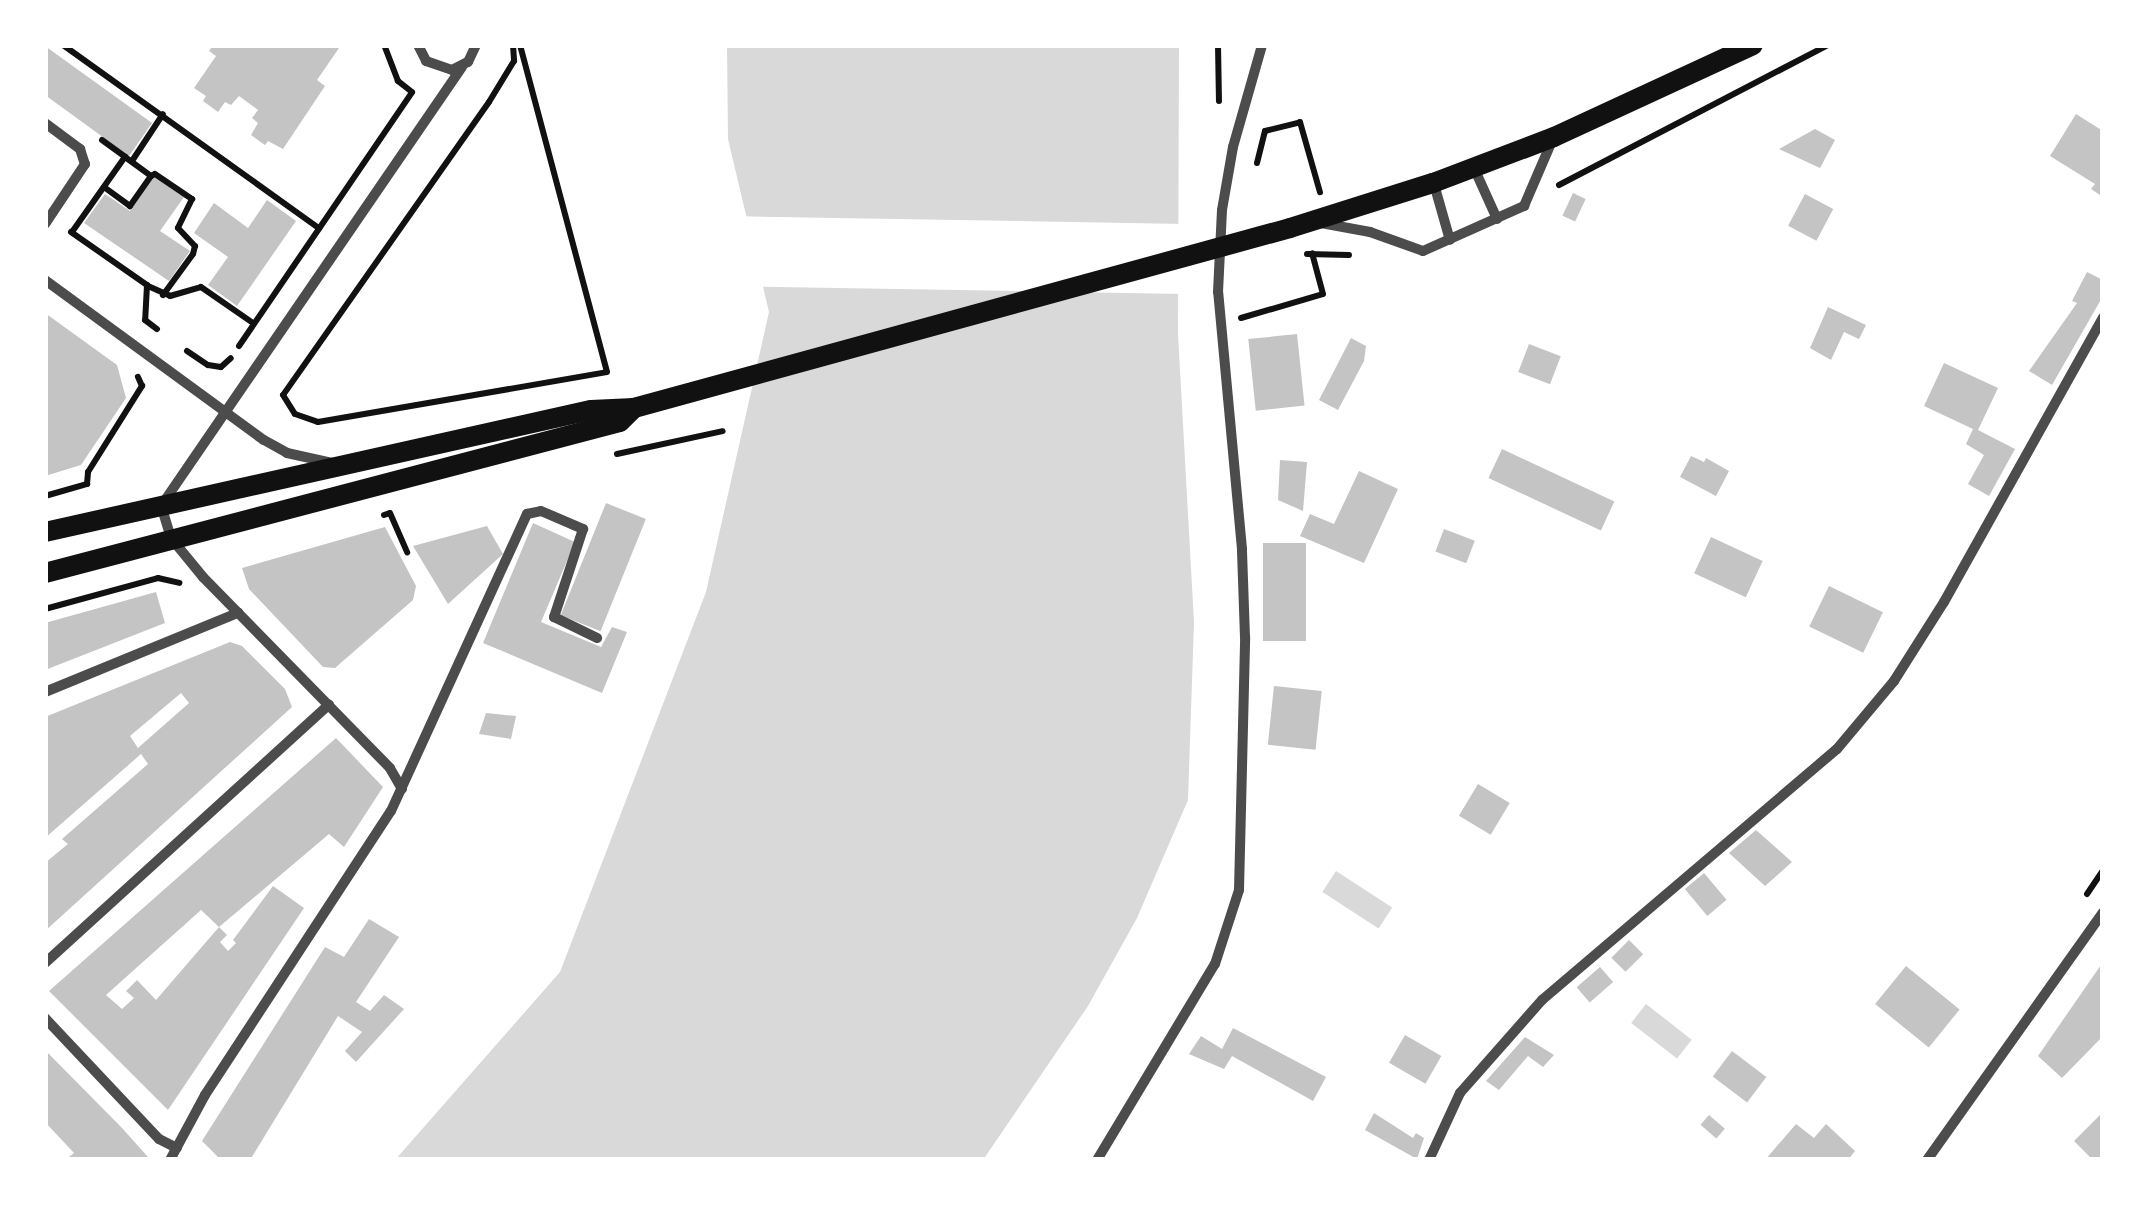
<!DOCTYPE html>
<style>
body{margin:0}
#map{position:relative;width:2148px;height:1205px;overflow:hidden;background:#fff;font-family:"IBM Plex Sans",sans-serif}
div>[style]{position:absolute}
[style*='--x']{left:calc(var(--x)*1px);top:calc(var(--y)*1px);width:calc(var(--w)*1px);rotate:calc(var(--a)*1deg)}
.water>*{inset:0;background:#d9d9d9;transform-origin:0 0}
.pier>*{inset:0;background:#fff;transform-origin:0 0}
.building>*{inset:0;background:#c4c4c4;transform-origin:0 0}
.path>*{height:6px;margin:-3px;padding:0 3px;transform-origin:3px;border-radius:3px;background:#111}
.minor>*{height:10px;margin:-5px;padding:0 5px;transform-origin:5px;border-radius:5px;background:#4c4c4c}
.secondary>*{height:20px;margin:-10px;padding:0 10px;transform-origin:10px;border-radius:10px;background:#111}
span{translate:-50% -50%;white-space:nowrap;text-align:center;line-height:1.15;-webkit-text-stroke:10px #fff;paint-order:stroke}
.frame{position:absolute;inset:0;border:48px solid #fff;pointer-events:none}
</style>
<div id="map">
<div class="water">
<div style="clip-path:polygon(727px 45px,1179px 45px,1178px 334px,1194px 622px,1188px 800px,1137px 918px,1088px 1006px,983px 1160px,395px 1160px,560px 972px,706px 592px,769px 312px,728px 139px)"></div>
<div style="left:1336px;top:871px;width:67px;height:25px;rotate:33deg"></div>
<div style="left:1646px;top:1004px;width:58px;height:24px;rotate:38deg"></div>
</div>
<div class="pier">
<div style="left:1184px;top:224px;width:70px;height:443px;rotate:91deg"></div>
</div>
<div class="building">
<div style="clip-path:polygon(213px 45px,334px 45px,339px 48px,317px 80px,325px 86px,283px 149px,268px 141px,265px 145px,251px 135px,258px 123px,252px 118px,258px 110px,239px 96px,231px 105px,225px 102px,218px 112px,203px 101px,206px 96px,194px 88px,216px 56px,209px 51px)"></div>
<div style="clip-path:polygon(45px 46px,152px 123px,129px 156px,45px 95px)"></div>
<div style="clip-path:polygon(2076px 114px,2103px 131px,2103px 197px,2091px 189px,2095px 184px,2050px 156px)"></div>
<div style="clip-path:polygon(1815px 129px,1835px 140px,1820px 168px,1779px 149px)"></div>
<div style="clip-path:polygon(154px 177px,184px 197px,160px 231px,190px 251px,169px 281px,84px 223px,105px 194px,130px 211px)"></div>
<div style="left:1573px;top:193px;width:14px;height:25px;rotate:25deg"></div>
<div style="left:1805px;top:194px;width:32px;height:36px;rotate:28deg"></div>
<div style="clip-path:polygon(267px 200px,296px 221px,237px 306px,208px 285px,228px 257px,194px 233px,214px 203px,248px 228px)"></div>
<div style="clip-path:polygon(2087px 272px,2103px 280px,2103px 296px,2052px 385px,2029px 371px,2077px 303px,2072px 301px)"></div>
<div style="clip-path:polygon(1828px 307px,1866px 325px,1859px 339px,1844px 332px,1831px 360px,1810px 348px)"></div>
<div style="clip-path:polygon(45px 313px,117px 365px,126px 398px,81px 465px,45px 476px)"></div>
<div style="left:1297px;top:334px;width:72px;height:49px;rotate:84deg"></div>
<div style="clip-path:polygon(1351px 338px,1366px 346px,1364px 361px,1338px 410px,1319px 400px)"></div>
<div style="left:1529px;top:344px;width:34px;height:30px;rotate:21deg"></div>
<div style="clip-path:polygon(1944px 363px,1998px 388px,1978px 430px,2015px 449px,1989px 496px,1968px 484px,1984px 455px,1966px 444px,1973px 429px,1924px 406px)"></div>
<div style="left:1502px;top:449px;width:124px;height:32px;rotate:25deg"></div>
<div style="clip-path:polygon(1691px 456px,1704px 462px,1706px 458px,1729px 471px,1716px 496px,1680px 477px)"></div>
<div style="clip-path:polygon(1280px 460px,1307px 462px,1303px 511px,1278px 500px)"></div>
<div style="clip-path:polygon(1359px 471px,1398px 489px,1364px 563px,1300px 536px,1310px 514px,1334px 524px)"></div>
<div style="left:606px;top:503px;width:43px;height:121px;rotate:22deg"></div>
<div style="clip-path:polygon(533px 523px,575px 542px,541px 622px,601px 647px,612px 627px,627px 632px,602px 693px,483px 643px)"></div>
<div style="clip-path:polygon(487px 526px,503px 554px,448px 604px,413px 546px)"></div>
<div style="clip-path:polygon(385px 527px,416px 586px,413px 600px,335px 668px,323px 667px,249px 589px,242px 568px)"></div>
<div style="left:1444px;top:529px;width:33px;height:24px;rotate:21deg"></div>
<div style="left:1711px;top:537px;width:57px;height:40px;rotate:25deg"></div>
<div style="left:1263px;top:543px;width:43px;height:98px"></div>
<div style="left:1829px;top:586px;width:60px;height:45px;rotate:26deg"></div>
<div style="clip-path:polygon(156px 592px,165px 623px,45px 670px,45px 623px)"></div>
<div style="clip-path:polygon(evenodd,230px 642px,242px 646px,285px 689px,292px 707px,45px 931px,45px 863px,68px 844px,62px 839px,148px 764px,141px 754px,45px 838px,45px 717px,230px 642px,181px 693px,189px 703px,138px 748px,130px 736px,181px 693px)"></div>
<div style="left:1274px;top:686px;width:48px;height:59px;rotate:6deg"></div>
<div style="clip-path:polygon(486px 713px,516px 716px,511px 739px,479px 734px)"></div>
<div style="clip-path:polygon(336px 738px,383px 787px,344px 847px,329px 834px,219px 927px,201px 910px,106px 995px,122px 1009px,134px 998px,126px 991px,137px 980px,156px 1000px,219px 927px,227px 935px,220px 942px,228px 951px,236px 943px,233px 940px,273px 886px,304px 908px,168px 1110px,49px 991px)"></div>
<div style="left:1478px;top:784px;width:37px;height:37px;rotate:31deg"></div>
<div style="clip-path:polygon(1756px 830px,1792px 862px,1765px 886px,1729px 853px)"></div>
<div style="left:1704px;top:873px;width:35px;height:25px;rotate:50deg"></div>
<div style="clip-path:polygon(369px 919px,399px 937px,356px 1002px,370px 1011px,384px 995px,404px 1009px,356px 1062px,345px 1051px,362px 1032px,338px 1016px,250px 1160px,221px 1160px,202px 1141px,325px 947px,344px 957px)"></div>
<div style="left:1629px;top:940px;width:20px;height:25px;rotate:45deg"></div>
<div style="clip-path:polygon(2103px 962px,2103px 1036px,2062px 1078px,2038px 1056px)"></div>
<div style="left:1906px;top:966px;width:69px;height:49px;rotate:39deg"></div>
<div style="left:1600px;top:967px;width:20px;height:31px;rotate:49deg"></div>
<div style="clip-path:polygon(1233px 1028px,1326px 1077px,1313px 1101px,1232px 1056px,1224px 1069px,1189px 1054px,1201px 1036px,1222px 1049px)"></div>
<div style="left:1405px;top:1035px;width:42px;height:32px;rotate:30deg"></div>
<div style="clip-path:polygon(1525px 1037px,1554px 1055px,1543px 1067px,1528px 1056px,1499px 1090px,1486px 1081px)"></div>
<div style="clip-path:polygon(45px 1050px,122px 1128px,148px 1157px,65px 1160px,74px 1153px,45px 1122px)"></div>
<div style="left:1732px;top:1051px;width:43px;height:32px;rotate:37deg"></div>
<div style="clip-path:polygon(2103px 1112px,2103px 1160px,2093px 1160px,2074px 1141px)"></div>
<div style="clip-path:polygon(1374px 1113px,1413px 1138px,1416px 1133px,1424px 1138px,1417px 1159px,1365px 1130px)"></div>
<div style="left:1709px;top:1115px;width:21px;height:13px;rotate:41deg"></div>
<div style="clip-path:polygon(1796px 1124px,1814px 1138px,1826px 1124px,1855px 1151px,1848px 1160px,1765px 1160px)"></div>
</div>
<div class="path">
<div style="--x:63;--y:45;--w:315;--a:35.6"></div>
<div style="--x:513;--y:45;--w:16;--a:86"></div>
<div style="--x:514;--y:61;--w:48;--a:121.4"></div>
<div style="--x:489;--y:102;--w:358;--a:125.1"></div>
<div style="--x:283;--y:395;--w:22;--a:58"></div>
<div style="--x:295;--y:414;--w:24;--a:19"></div>
<div style="--x:318;--y:422;--w:293;--a:-9.8"></div>
<div style="--x:520;--y:45;--w:338;--a:75.1"></div>
<div style="--x:1218;--y:45;--w:56;--a:89"></div>
<div style="--x:102;--y:140;--w:29;--a:36"></div>
<div style="--x:132;--y:161;--w:56;--a:-56.6"></div>
<div style="--x:1257;--y:163;--w:33;--a:-76"></div>
<div style="--x:1265;--y:131;--w:36;--a:-14"></div>
<div style="--x:1300;--y:122;--w:73;--a:74.1"></div>
<div style="--x:151;--y:176;--w:4;--a:-27"></div>
<div style="--x:155;--y:174;--w:45;--a:34"></div>
<div style="--x:192;--y:199;--w:32;--a:116"></div>
<div style="--x:178;--y:228;--w:25;--a:47"></div>
<div style="--x:195;--y:246;--w:8;--a:104"></div>
<div style="--x:193;--y:254;--w:51;--a:126.2"></div>
<div style="--x:1559;--y:185;--w:303;--a:-27.5"></div>
<div style="--x:71;--y:232;--w:93;--a:34.9"></div>
<div style="--x:147;--y:285;--w:35;--a:93"></div>
<div style="--x:145;--y:320;--w:15;--a:37"></div>
<div style="--x:72;--y:232;--w:92;--a:-54.8"></div>
<div style="--x:125;--y:157;--w:32;--a:36"></div>
<div style="--x:151;--y:176;--w:37;--a:125"></div>
<div style="--x:130;--y:206;--w:32;--a:-144"></div>
<div style="--x:1307;--y:254;--w:42;--a:1.4"></div>
<div style="--x:148;--y:286;--w:24;--a:24"></div>
<div style="--x:170;--y:296;--w:32;--a:-16"></div>
<div style="--x:201;--y:287;--w:63;--a:34.7"></div>
<div style="--x:1241;--y:318;--w:85;--a:-16.3"></div>
<div style="--x:1323;--y:294;--w:42;--a:-105"></div>
<div style="--x:239;--y:346;--w:307;--a:-55.7"></div>
<div style="--x:412;--y:92;--w:18;--a:-142"></div>
<div style="--x:398;--y:81;--w:39;--a:-111"></div>
<div style="--x:187;--y:351;--w:25;--a:34"></div>
<div style="--x:208;--y:365;--w:13;--a:9"></div>
<div style="--x:221;--y:367;--w:13;--a:-42"></div>
<div style="--x:617;--y:454;--w:108;--a:-12.2"></div>
<div style="--x:87;--y:484;--w:12;--a:-85"></div>
<div style="--x:88;--y:472;--w:102;--a:-57.9"></div>
<div style="--x:142;--y:386;--w:10;--a:-114"></div>
<div style="--x:45;--y:496;--w:44;--a:-15.9"></div>
<div style="--x:384;--y:515;--w:6;--a:-18"></div>
<div style="--x:390;--y:513;--w:43;--a:66.4"></div>
<div style="--x:45;--y:609;--w:117;--a:-15.3"></div>
<div style="--x:158;--y:578;--w:22;--a:13"></div>
<div style="--x:2087;--y:894;--w:29;--a:-56"></div>
</div>
<div class="minor">
<div style="--x:418;--y:45;--w:18;--a:63"></div>
<div style="--x:426;--y:61;--w:28;--a:19"></div>
<div style="--x:452;--y:70;--w:18;--a:-27"></div>
<div style="--x:468;--y:62;--w:19;--a:-65"></div>
<div style="--x:45;--y:123;--w:44;--a:36.6"></div>
<div style="--x:80;--y:149;--w:16;--a:72"></div>
<div style="--x:85;--y:164;--w:72;--a:123.7"></div>
<div style="--x:1474;--y:168;--w:56;--a:65.7"></div>
<div style="--x:1434;--y:184;--w:58;--a:74.1"></div>
<div style="--x:1321;--y:223;--w:50;--a:10.4"></div>
<div style="--x:1370;--y:232;--w:56;--a:19.7"></div>
<div style="--x:1423;--y:251;--w:111;--a:-24"></div>
<div style="--x:1524;--y:206;--w:71;--a:-66.7"></div>
<div style="--x:45;--y:280;--w:271;--a:36.2"></div>
<div style="--x:264;--y:440;--w:26;--a:29"></div>
<div style="--x:287;--y:453;--w:46;--a:12.5"></div>
<div style="--x:45;--y:692;--w:209;--a:-22.3"></div>
<div style="--x:402;--y:789;--w:24;--a:-120"></div>
<div style="--x:390;--y:768;--w:267;--a:-134.4"></div>
<div style="--x:203;--y:577;--w:50;--a:-129.4"></div>
<div style="--x:171;--y:538;--w:34;--a:-107"></div>
<div style="--x:161;--y:506;--w:532;--a:-55.56"></div>
<div style="--x:45;--y:963;--w:384;--a:-42.3"></div>
<div style="--x:45;--y:1018;--w:166;--a:46.7"></div>
<div style="--x:159;--y:1139;--w:20;--a:27"></div>
<div style="--x:170;--y:1160;--w:74;--a:-61.7"></div>
<div style="--x:205;--y:1095;--w:339;--a:-56.8"></div>
<div style="--x:391;--y:811;--w:327;--a:-65.4"></div>
<div style="--x:527;--y:514;--w:14;--a:-12"></div>
<div style="--x:541;--y:511;--w:46;--a:23.2"></div>
<div style="--x:583;--y:529;--w:93;--a:108.2"></div>
<div style="--x:554;--y:617;--w:48;--a:26"></div>
<div style="--x:1097;--y:1160;--w:229;--a:-59"></div>
<div style="--x:1215;--y:964;--w:78;--a:-72"></div>
<div style="--x:1239;--y:890;--w:253;--a:-88.6"></div>
<div style="--x:1245;--y:637;--w:88;--a:-92"></div>
<div style="--x:1242;--y:549;--w:258;--a:-95.3"></div>
<div style="--x:1218;--y:292;--w:82;--a:-87.2"></div>
<div style="--x:1222;--y:210;--w:64;--a:-80.1"></div>
<div style="--x:1233;--y:147;--w:106;--a:-74.1"></div>
<div style="--x:1429;--y:1160;--w:74;--a:-65.2"></div>
<div style="--x:1460;--y:1093;--w:124;--a:-48.6"></div>
<div style="--x:1542;--y:1000;--w:387;--a:-40.4"></div>
<div style="--x:1837;--y:749;--w:89;--a:-50"></div>
<div style="--x:1894;--y:681;--w:93;--a:-57.7"></div>
<div style="--x:1944;--y:602;--w:326;--a:-60.8"></div>
<div style="--x:1927;--y:1160;--w:304;--a:-54.6"></div>
</div>
<div class="secondary">
<div style="--x:45;--y:532;--w:559;--a:-12.6"></div>
<div style="--x:591;--y:410;--w:43;--a:-2.7"></div>
<div style="--x:634;--y:408;--w:680;--a:-15.34"></div>
<div style="--x:1290;--y:228;--w:150;--a:-17.5"></div>
<div style="--x:1433;--y:183;--w:129;--a:-20.8"></div>
<div style="--x:1554;--y:137;--w:219;--a:-24.8"></div>
<div style="--x:45;--y:573;--w:594;--a:-14.71"></div>
<div style="--x:620;--y:422;--w:20;--a:-45"></div>
</div>
<div class="frame"></div>
</div>
